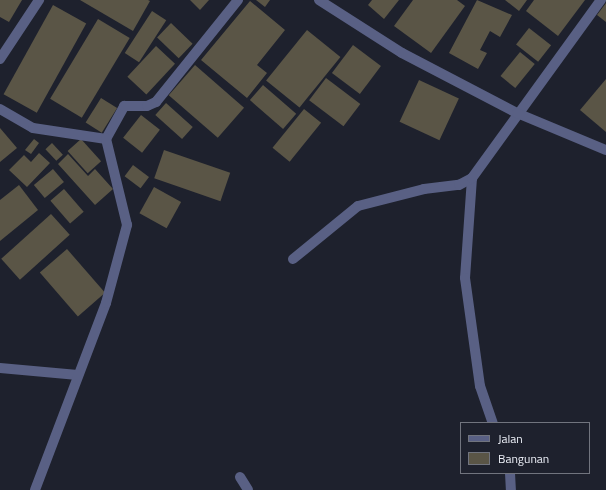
<!DOCTYPE html>
<style>
body{margin:0}
#map{position:relative;width:606px;height:490px;overflow:hidden;background:#1e212d;font-family:"Titillium Web",sans-serif}
div>[style]{position:absolute}
[style*='--x']{left:calc(var(--x)*1px);top:calc(var(--y)*1px);width:calc(var(--w)*1px);rotate:calc(var(--a)*1deg)}
.building>*{inset:0;background:#5a5546;transform-origin:0 0}
.minor>*{height:10px;margin:-5px;padding:0 5px;transform-origin:5px;border-radius:5px;background:#596084}
.tertiary>*{height:10px;margin:-5px;padding:0 5px;transform-origin:5px;border-radius:5px;background:#596084}
span{translate:-50% -50%;white-space:nowrap;text-align:center;line-height:1.15;-webkit-text-stroke:3.5px #1e212d;paint-order:stroke}
.legend{position:absolute;left:460px;top:422px;width:130px;height:52px;box-sizing:border-box;background:#1e212d;border:1px solid #71747e;margin:0;padding:5px 7px;list-style:none;font-size:12px;color:#edf0f8}
.legend li{display:flex;align-items:center;gap:8px;height:20px}
.legend b{width:20px;border:1px solid #71747e}
</style>
<div id="map">
<div class="building">
<div style="clip-path:polygon(0 0,22px 0,9px 22px,0 17px)"></div>
<div style="clip-path:polygon(80px 0,148px 0,150px 1px,133px 31px)"></div>
<div style="clip-path:polygon(190px 0,209px 0,200px 10px)"></div>
<div style="clip-path:polygon(256px 0,270px 0,265px 7px)"></div>
<div style="clip-path:polygon(372px 0,399px 0,384px 19px,368px 5px)"></div>
<div style="clip-path:polygon(413px 0,457px 0,465px 6px,431px 53px,394px 26px)"></div>
<div style="clip-path:polygon(477px 0,512px 15px,500px 37px,490px 31px,480px 50px,487px 53px,478px 69px,449px 53px)"></div>
<div style="clip-path:polygon(505px 0,527px 0,519px 11px)"></div>
<div style="clip-path:polygon(534px 0,585px 0,558px 36px,526px 11px)"></div>
<div style="clip-path:polygon(250px 1px,285px 30px,257px 65px,267px 73px,247px 98px,201px 60px)"></div>
<div style="clip-path:polygon(606px 3px,606px 22px,597px 15px)"></div>
<div style="left:53px;top:5px;width:38px;height:102px;rotate:29deg"></div>
<div style="left:152px;top:11px;width:17px;height:50px;rotate:33deg"></div>
<div style="left:98px;top:19px;width:37px;height:93px;rotate:31deg"></div>
<div style="left:171px;top:23px;width:30px;height:20px;rotate:44deg"></div>
<div style="left:529px;top:28px;width:28px;height:21px;rotate:38deg"></div>
<div style="left:307px;top:30px;width:43px;height:65px;rotate:39deg"></div>
<div style="left:353px;top:45px;width:35px;height:35px;rotate:37deg"></div>
<div style="left:156px;top:46px;width:26px;height:42px;rotate:43deg"></div>
<div style="left:520px;top:52px;width:19px;height:31px;rotate:39deg"></div>
<div style="left:195px;top:65px;width:65px;height:40px;rotate:41deg"></div>
<div style="left:326px;top:78px;width:43px;height:28px;rotate:37deg"></div>
<div style="clip-path:polygon(606px 79px,606px 132px,580px 110px)"></div>
<div style="left:419px;top:80px;width:44px;height:46px;rotate:25deg"></div>
<div style="left:263px;top:85px;width:44px;height:20px;rotate:41deg"></div>
<div style="left:101px;top:98px;width:19px;height:29px;rotate:32deg"></div>
<div style="left:166px;top:103px;width:36px;height:16px;rotate:42deg"></div>
<div style="left:304px;top:109px;width:22px;height:50px;rotate:39deg"></div>
<div style="left:141px;top:115px;width:24px;height:29px;rotate:38deg"></div>
<div style="clip-path:polygon(0 128px,17px 148px,0 162px)"></div>
<div style="clip-path:polygon(34px 139px,39px 143px,31px 154px,25px 150px)"></div>
<div style="left:81px;top:139px;width:30px;height:18px;rotate:48deg"></div>
<div style="left:52px;top:143px;width:16px;height:9px;rotate:47deg"></div>
<div style="left:164px;top:150px;width:70px;height:30px;rotate:19deg"></div>
<div style="clip-path:polygon(39px 153px,50px 163px,27px 187px,9px 170px,24px 155px,31px 162px)"></div>
<div style="clip-path:polygon(68px 154px,88px 176px,95px 169px,113px 189px,95px 205px,58px 164px)"></div>
<div style="left:133px;top:165px;width:20px;height:14px;rotate:37deg"></div>
<div style="left:53px;top:169px;width:17px;height:25px;rotate:50deg"></div>
<div style="clip-path:polygon(19px 185px,38px 210px,0 241px,0 200px)"></div>
<div style="left:154px;top:187px;width:31px;height:30px;rotate:29deg"></div>
<div style="left:64px;top:189px;width:30px;height:18px;rotate:49deg"></div>
<div style="left:51px;top:214px;width:28px;height:67px;rotate:48deg"></div>
<div style="left:67px;top:249px;width:58px;height:36px;rotate:49deg"></div>
</div>
<div class="minor">
<div style="--x:0;--y:59;--w:71;--a:-56.5"></div>
<div style="--x:0;--y:109;--w:38;--a:30"></div>
<div style="--x:33;--y:128;--w:74;--a:8.6"></div>
<div style="--x:106;--y:139;--w:38;--a:-61"></div>
<div style="--x:124;--y:106;--w:23;--a:0"></div>
<div style="--x:147;--y:106;--w:10;--a:-24"></div>
<div style="--x:156;--y:102;--w:131;--a:-51.2"></div>
<div style="--x:472;--y:178;--w:100;--a:94"></div>
<div style="--x:465;--y:278;--w:109;--a:82.1"></div>
<div style="--x:480;--y:386;--w:39;--a:71"></div>
<div style="--x:293;--y:259;--w:84;--a:-39.2"></div>
<div style="--x:358;--y:206;--w:68;--a:-14.4"></div>
<div style="--x:424;--y:189;--w:35;--a:-7"></div>
<div style="--x:459;--y:185;--w:15;--a:-28"></div>
<div style="--x:472;--y:178;--w:220;--a:-54.1"></div>
<div style="--x:0;--y:368;--w:78;--a:5.1"></div>
<div style="--x:510;--y:473;--w:17;--a:87"></div>
<div style="--x:240;--y:477;--w:15;--a:58"></div>
<div style="--x:35;--y:490;--w:200;--a:-69.2"></div>
<div style="--x:106;--y:303;--w:81;--a:-74.9"></div>
<div style="--x:127;--y:225;--w:89;--a:-103.7"></div>
</div>
<div class="tertiary">
<div style="--x:319;--y:0;--w:98;--a:32.6"></div>
<div style="--x:402;--y:53;--w:130;--a:27.6"></div>
<div style="--x:517;--y:113;--w:96;--a:22.6"></div>
</div>
<ul class="legend">
<li><b style="height:5px;background:#596084"></b>Jalan</li>
<li><b style="height:11px;background:#5a5546"></b>Bangunan</li>
</ul>
</div>
